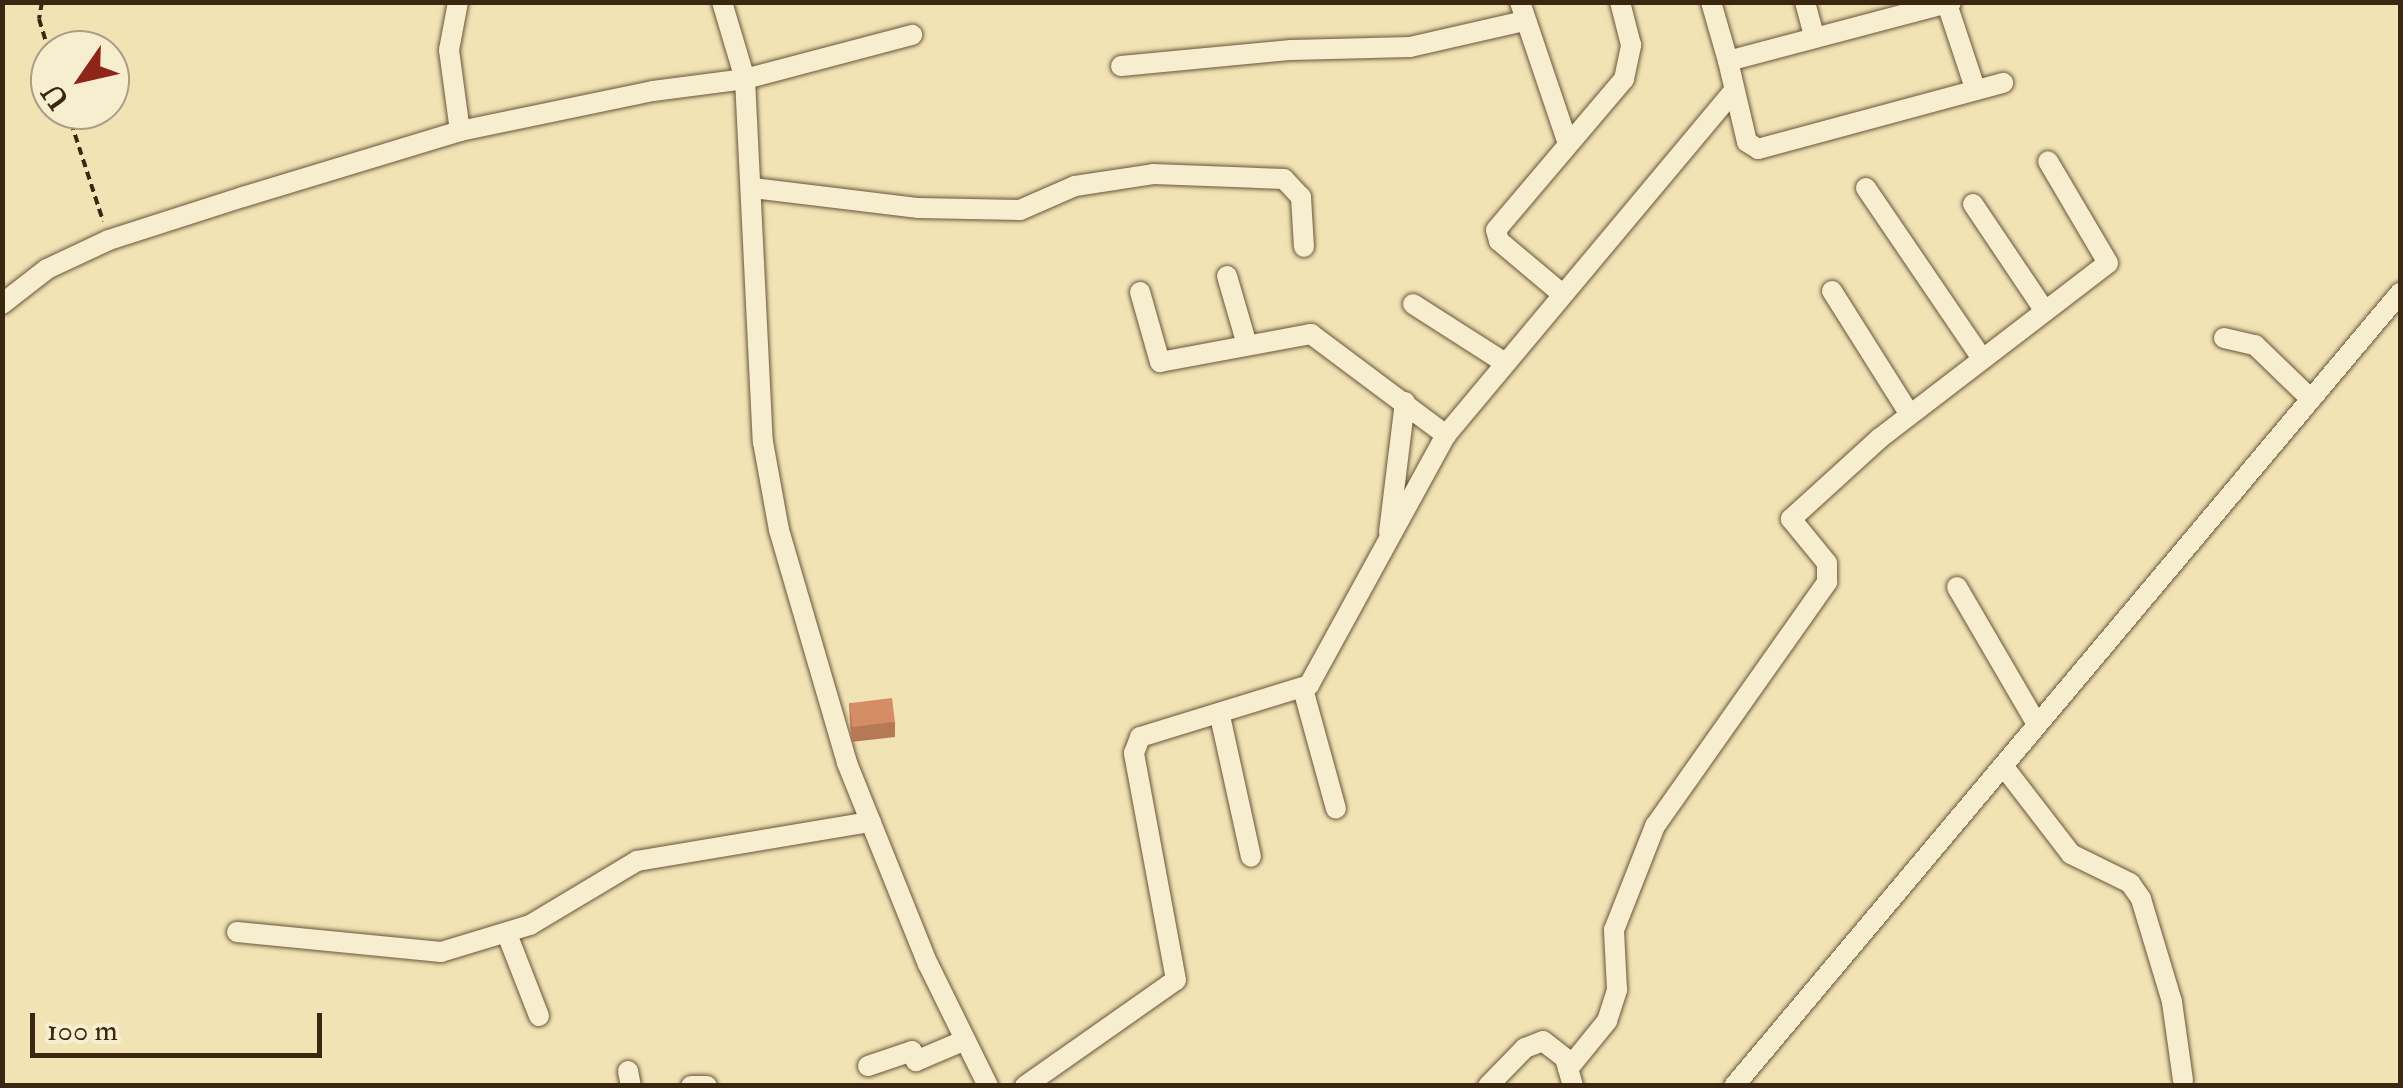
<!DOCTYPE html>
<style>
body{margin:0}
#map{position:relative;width:2403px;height:1088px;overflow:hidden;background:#f2e3b5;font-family:"IM FELL Double Pica",serif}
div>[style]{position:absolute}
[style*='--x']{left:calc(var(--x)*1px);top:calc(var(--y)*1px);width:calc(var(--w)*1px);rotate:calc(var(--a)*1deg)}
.path>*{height:4px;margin-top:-2px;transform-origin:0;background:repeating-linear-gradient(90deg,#3b2610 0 8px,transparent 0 13px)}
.roads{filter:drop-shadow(0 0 2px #695539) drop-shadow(0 0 2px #695539)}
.street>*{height:20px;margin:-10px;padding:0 10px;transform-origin:10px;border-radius:10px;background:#f7edcf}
.wall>*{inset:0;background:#b67956}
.building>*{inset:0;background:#d48d64;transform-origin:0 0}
span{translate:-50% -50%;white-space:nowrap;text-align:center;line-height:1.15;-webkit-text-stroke:8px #f7edcf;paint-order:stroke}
.frame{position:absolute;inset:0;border:5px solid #3b2610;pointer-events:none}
.north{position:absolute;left:30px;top:30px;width:100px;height:100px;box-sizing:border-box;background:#f7edcf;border:2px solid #ac9d83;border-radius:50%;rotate:236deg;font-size:28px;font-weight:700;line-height:40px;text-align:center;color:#3b2610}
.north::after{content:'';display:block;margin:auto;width:35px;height:45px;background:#8f2418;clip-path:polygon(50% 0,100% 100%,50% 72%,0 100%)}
.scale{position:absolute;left:30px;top:1013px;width:292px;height:45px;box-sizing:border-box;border:5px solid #3b2610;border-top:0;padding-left:12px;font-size:30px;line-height:35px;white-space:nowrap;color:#3b2610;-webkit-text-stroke:8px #f7edcf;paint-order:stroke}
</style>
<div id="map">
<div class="path">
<div style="--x:42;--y:2;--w:17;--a:100"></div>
<div style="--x:39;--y:19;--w:38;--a:73"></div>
<div style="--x:67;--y:110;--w:117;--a:72"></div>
</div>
<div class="roads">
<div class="street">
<div style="--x:458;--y:2;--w:49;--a:100.6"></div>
<div style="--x:449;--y:50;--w:82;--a:82.3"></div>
<div style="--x:722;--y:2;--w:80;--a:73.4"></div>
<div style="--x:745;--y:79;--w:173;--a:-14.8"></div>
<div style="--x:1520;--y:2;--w:147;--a:71.3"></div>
<div style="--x:1711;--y:2;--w:61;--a:73.9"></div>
<div style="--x:1728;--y:61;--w:231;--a:-14.8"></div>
<div style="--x:1805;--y:2;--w:35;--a:75"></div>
<div style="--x:1947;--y:4;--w:89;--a:71.6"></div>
<div style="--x:1728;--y:61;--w:83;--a:76.8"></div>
<div style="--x:1747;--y:142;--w:13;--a:32"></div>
<div style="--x:1758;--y:149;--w:254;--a:-15.1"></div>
<div style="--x:1121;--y:66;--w:171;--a:-5.4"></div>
<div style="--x:1291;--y:50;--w:119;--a:-1.4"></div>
<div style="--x:1410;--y:47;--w:117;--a:-12.8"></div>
<div style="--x:753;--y:188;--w:167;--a:6.9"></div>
<div style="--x:919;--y:208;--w:101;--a:1.1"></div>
<div style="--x:1020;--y:210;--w:60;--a:-23.6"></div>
<div style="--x:1075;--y:186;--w:79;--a:-8.7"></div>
<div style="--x:1153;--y:174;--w:131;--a:2.2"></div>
<div style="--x:1284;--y:179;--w:25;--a:47"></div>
<div style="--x:1301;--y:197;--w:50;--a:86.6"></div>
<div style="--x:1866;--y:188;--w:207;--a:55.8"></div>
<div style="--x:1973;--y:204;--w:129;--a:56.1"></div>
<div style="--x:1227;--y:276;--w:72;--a:73.8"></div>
<div style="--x:1832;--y:291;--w:146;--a:57.8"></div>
<div style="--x:1140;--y:292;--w:73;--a:74.1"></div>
<div style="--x:1160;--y:362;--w:154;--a:-10.5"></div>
<div style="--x:1311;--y:334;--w:169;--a:36.8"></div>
<div style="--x:1561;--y:293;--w:81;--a:-140"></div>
<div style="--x:1499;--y:241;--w:11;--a:-105"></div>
<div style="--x:1496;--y:230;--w:198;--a:-49.7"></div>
<div style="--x:1624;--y:79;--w:35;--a:-78"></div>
<div style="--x:1631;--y:45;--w:44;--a:-104.3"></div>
<div style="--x:2;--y:304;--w:57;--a:-37.9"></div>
<div style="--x:47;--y:269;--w:68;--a:-25.1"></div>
<div style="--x:109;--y:240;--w:141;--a:-17.8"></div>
<div style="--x:243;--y:197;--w:227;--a:-16.9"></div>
<div style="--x:460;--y:131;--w:197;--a:-11.7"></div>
<div style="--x:653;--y:91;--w:93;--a:-7.4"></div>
<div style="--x:745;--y:79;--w:363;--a:87.2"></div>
<div style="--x:763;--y:442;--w:89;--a:79.7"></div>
<div style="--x:779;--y:530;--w:243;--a:73.7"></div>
<div style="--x:847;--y:763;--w:217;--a:68.1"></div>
<div style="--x:928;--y:964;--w:136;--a:63.8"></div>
<div style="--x:1413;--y:304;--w:106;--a:32.6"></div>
<div style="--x:2224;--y:338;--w:32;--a:13"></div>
<div style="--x:2255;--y:345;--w:78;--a:44"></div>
<div style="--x:1389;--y:532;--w:131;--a:-83"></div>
<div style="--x:1957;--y:587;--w:157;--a:59.8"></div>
<div style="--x:1303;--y:689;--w:124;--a:74.6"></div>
<div style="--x:1220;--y:716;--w:144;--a:77.6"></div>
<div style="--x:2004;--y:767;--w:110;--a:52.4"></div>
<div style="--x:2071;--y:854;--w:66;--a:26.2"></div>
<div style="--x:2130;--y:883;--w:19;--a:55"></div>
<div style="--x:2141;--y:899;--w:108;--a:73.2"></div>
<div style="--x:2172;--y:1002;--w:79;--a:82"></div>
<div style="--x:237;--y:932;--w:205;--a:5.6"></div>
<div style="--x:441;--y:952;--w:93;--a:-16.9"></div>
<div style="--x:530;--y:925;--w:125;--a:-30.9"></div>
<div style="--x:637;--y:861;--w:237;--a:-9.5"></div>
<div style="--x:507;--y:934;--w:88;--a:68.7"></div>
<div style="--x:868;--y:1066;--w:46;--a:-18.8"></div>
<div style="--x:912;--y:1051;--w:11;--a:68"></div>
<div style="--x:916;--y:1061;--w:51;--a:-23.1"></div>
<div style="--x:1568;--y:1069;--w:62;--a:-50.9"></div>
<div style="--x:1607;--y:1021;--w:33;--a:-72"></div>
<div style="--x:1617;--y:990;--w:60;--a:-92.9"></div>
<div style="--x:1614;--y:930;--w:112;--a:-68.5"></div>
<div style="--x:1655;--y:826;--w:299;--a:-54.8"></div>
<div style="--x:1827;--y:582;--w:19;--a:-90"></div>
<div style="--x:1827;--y:563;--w:57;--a:-129.3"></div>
<div style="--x:1791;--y:519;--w:120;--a:-42.3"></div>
<div style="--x:1880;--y:438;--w:287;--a:-37.5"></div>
<div style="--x:2108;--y:263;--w:118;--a:-120.5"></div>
<div style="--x:628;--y:1071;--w:15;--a:79"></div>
<div style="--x:691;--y:1086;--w:16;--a:0"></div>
<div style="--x:1025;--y:1086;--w:184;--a:-35.1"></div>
<div style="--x:1176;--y:980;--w:231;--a:-100.5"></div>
<div style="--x:1134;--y:753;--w:17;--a:-69"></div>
<div style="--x:1140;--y:737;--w:177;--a:-17.1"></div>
<div style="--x:1309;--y:685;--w:285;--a:-61.3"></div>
<div style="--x:1446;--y:435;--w:447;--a:-50.1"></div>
<div style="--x:1488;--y:1086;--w:53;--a:-45.8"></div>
<div style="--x:1525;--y:1048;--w:19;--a:-21"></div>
<div style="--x:1543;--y:1041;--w:28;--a:38"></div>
<div style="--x:1565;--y:1058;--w:29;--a:74"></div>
<div style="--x:1734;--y:1086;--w:1036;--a:-49.97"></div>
</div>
</div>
<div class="wall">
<div style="clip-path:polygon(849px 703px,895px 722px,895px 737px,851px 742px)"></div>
</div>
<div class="building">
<div style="left:892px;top:698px;width:24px;height:43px;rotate:83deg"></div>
</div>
<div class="frame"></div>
<div class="north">U</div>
<div class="scale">100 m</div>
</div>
